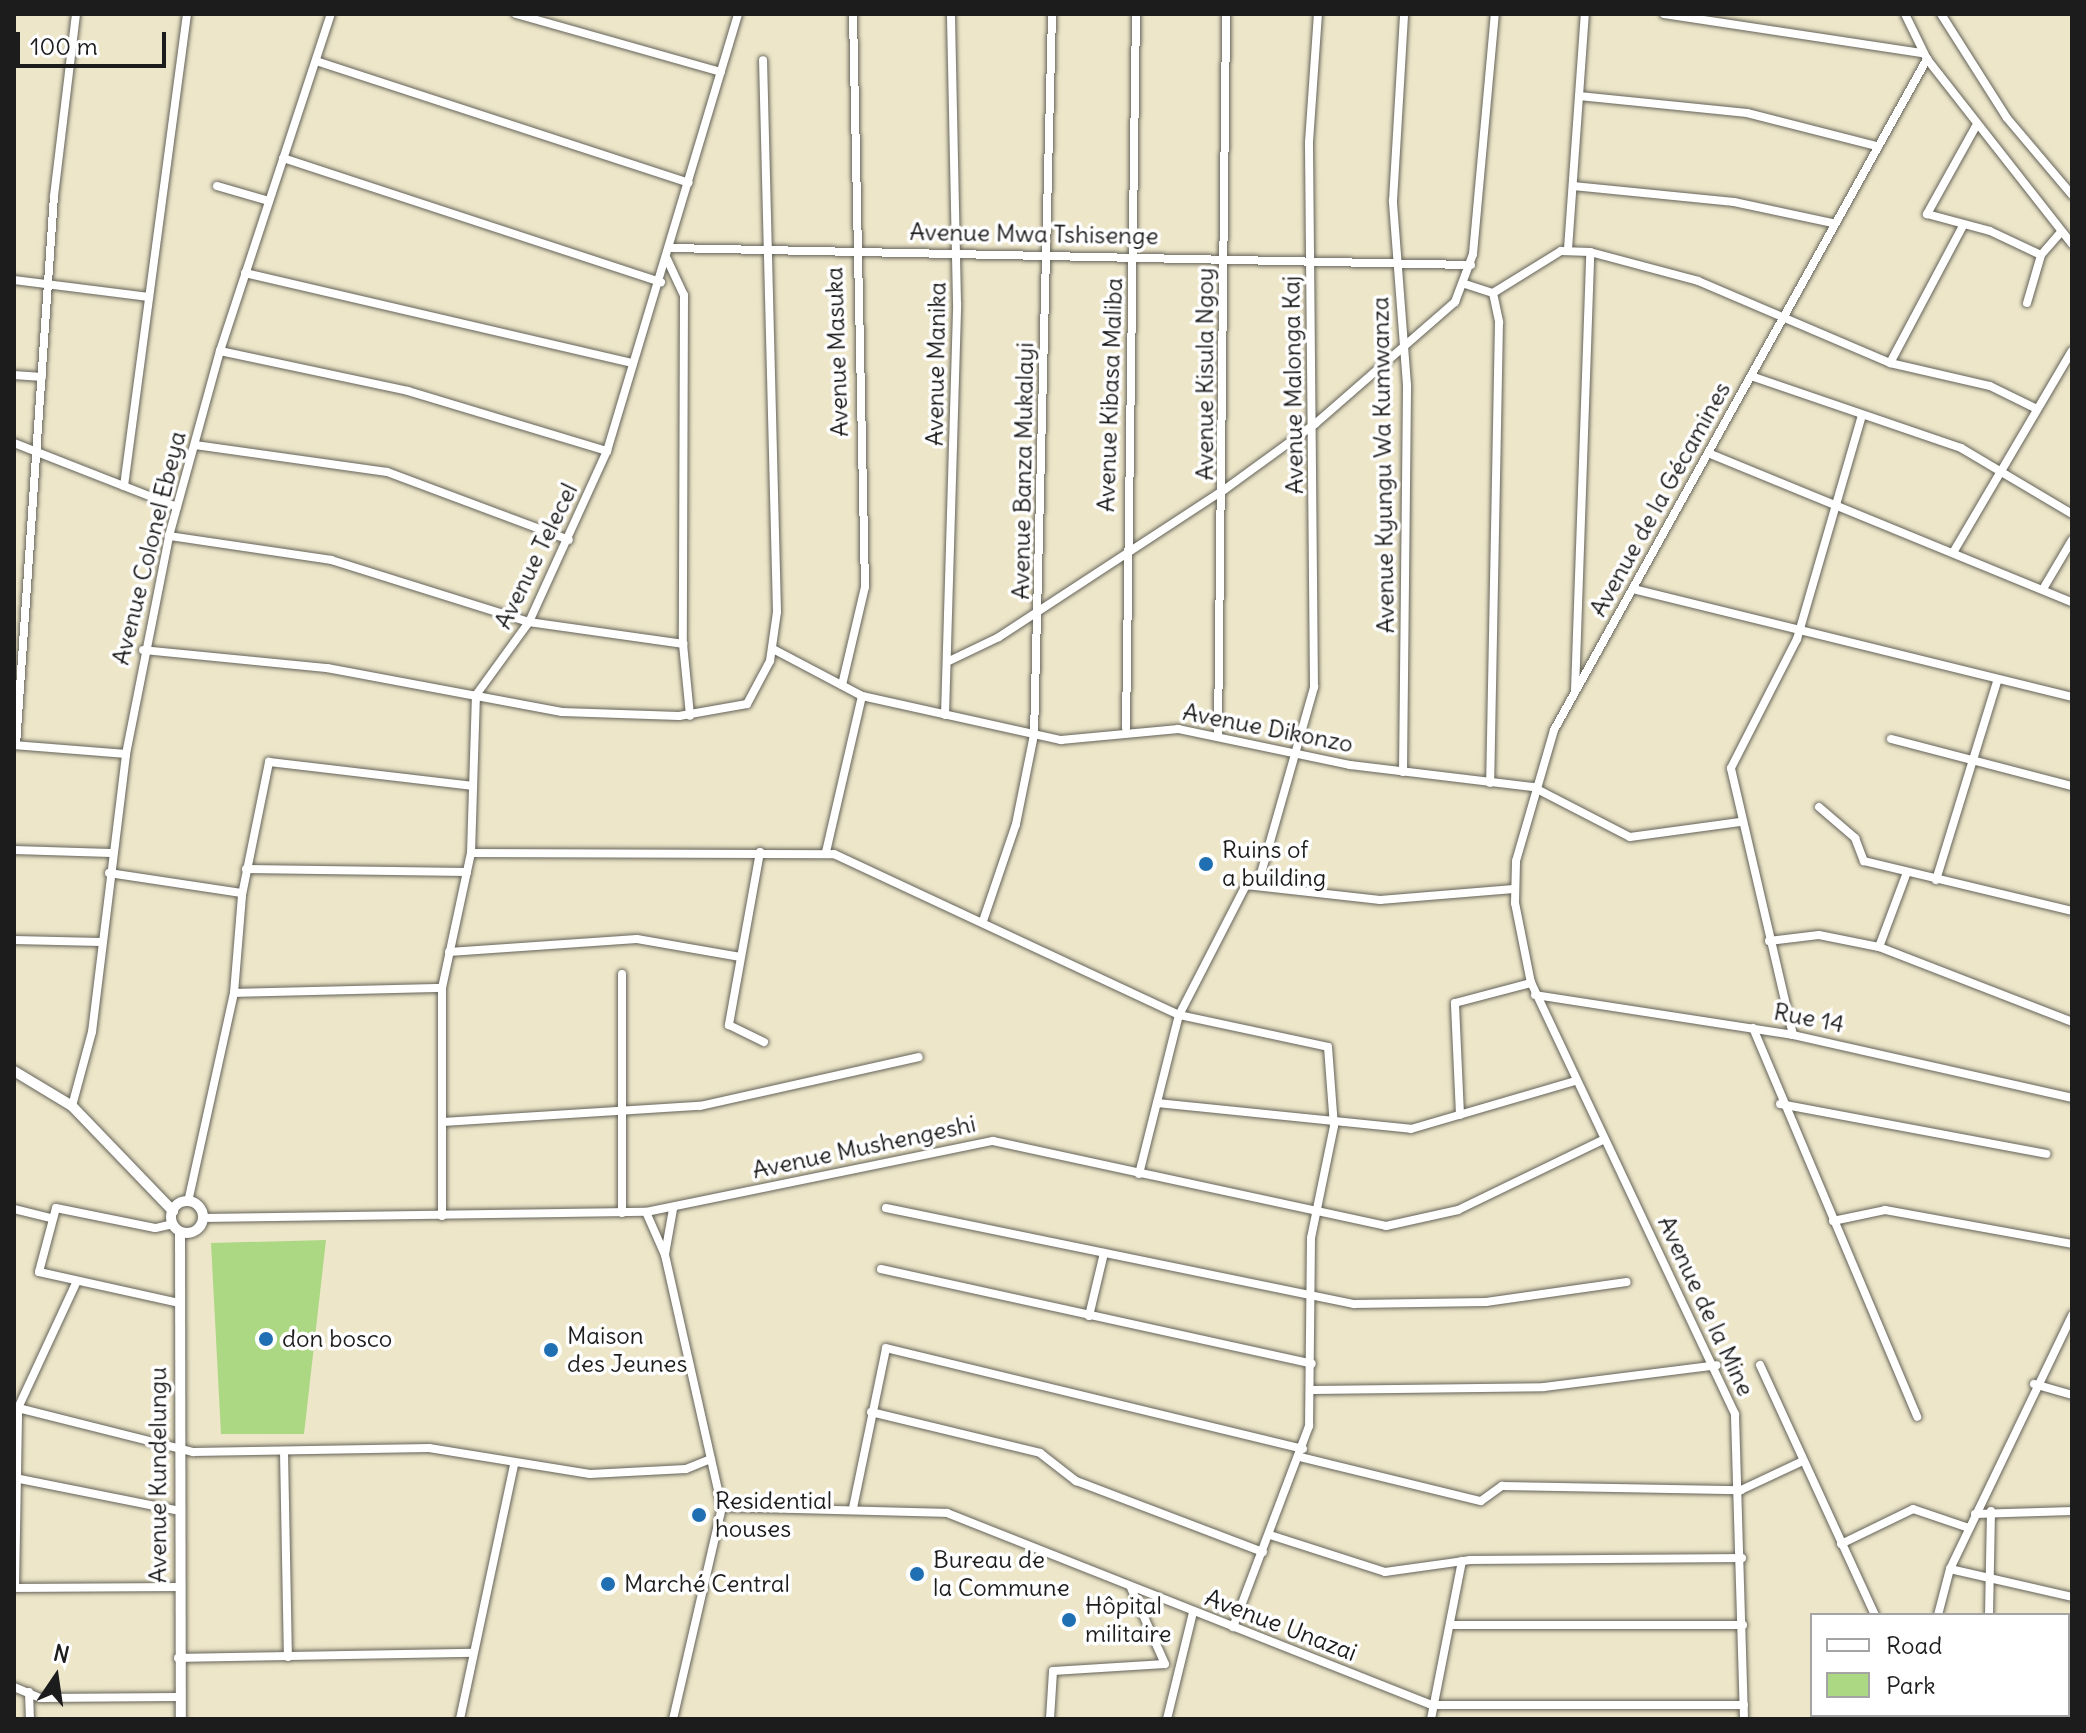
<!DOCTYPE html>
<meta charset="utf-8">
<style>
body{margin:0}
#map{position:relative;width:2086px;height:1733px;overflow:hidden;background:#ede6c9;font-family:Delius,sans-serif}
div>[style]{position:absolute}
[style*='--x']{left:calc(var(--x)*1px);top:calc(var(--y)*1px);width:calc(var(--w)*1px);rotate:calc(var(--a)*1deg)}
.green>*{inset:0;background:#acd783}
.roads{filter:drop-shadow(0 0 2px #656359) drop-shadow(0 0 2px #656359)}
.minor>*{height:8px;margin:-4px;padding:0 4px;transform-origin:4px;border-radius:4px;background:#fff}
.tertiary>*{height:10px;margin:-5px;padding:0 5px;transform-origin:5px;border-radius:5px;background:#fff}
.tertiary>.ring{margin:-5px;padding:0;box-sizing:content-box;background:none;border:10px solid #fff;border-radius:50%}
.dots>*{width:22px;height:22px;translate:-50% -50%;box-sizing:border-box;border:4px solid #fff;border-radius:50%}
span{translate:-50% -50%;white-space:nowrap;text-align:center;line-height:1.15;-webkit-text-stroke:7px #fff;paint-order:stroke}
.street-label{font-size:24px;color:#1c1c1c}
.poi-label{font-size:24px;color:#1c1c1c}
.left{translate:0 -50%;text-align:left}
.frame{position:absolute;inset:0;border:16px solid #1c1c1c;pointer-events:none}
.legend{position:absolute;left:1810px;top:1613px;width:260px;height:104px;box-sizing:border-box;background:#fff;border:2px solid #a4a4a4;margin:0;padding:10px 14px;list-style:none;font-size:24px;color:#1c1c1c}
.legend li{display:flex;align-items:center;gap:16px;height:40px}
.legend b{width:40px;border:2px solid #a4a4a4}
.north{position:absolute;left:16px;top:1637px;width:80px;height:80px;-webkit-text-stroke:6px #fff;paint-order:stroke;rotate:13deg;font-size:22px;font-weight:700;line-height:32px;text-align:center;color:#1c1c1c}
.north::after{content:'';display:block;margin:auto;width:28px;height:36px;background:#1c1c1c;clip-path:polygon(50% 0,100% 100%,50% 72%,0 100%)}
.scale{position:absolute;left:16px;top:32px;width:150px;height:36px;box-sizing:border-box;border:4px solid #1c1c1c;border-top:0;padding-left:10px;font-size:24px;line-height:28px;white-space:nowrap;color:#1c1c1c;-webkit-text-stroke:6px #fff;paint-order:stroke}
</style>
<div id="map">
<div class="green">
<div style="clip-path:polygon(326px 1240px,304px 1434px,221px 1434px,211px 1243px)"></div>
</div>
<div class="roads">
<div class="minor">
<div style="--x:516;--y:14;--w:213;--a:15.8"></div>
<div style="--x:1664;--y:14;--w:262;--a:8.6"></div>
<div style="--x:1905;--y:14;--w:50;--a:63.9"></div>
<div style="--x:1927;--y:59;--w:235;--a:51.9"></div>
<div style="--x:1941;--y:14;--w:123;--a:57.6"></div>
<div style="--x:2007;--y:118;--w:101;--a:49.8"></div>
<div style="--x:316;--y:61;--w:392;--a:18.1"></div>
<div style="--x:1579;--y:96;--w:169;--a:5.8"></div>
<div style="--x:1747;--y:113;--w:133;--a:14.3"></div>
<div style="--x:1976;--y:126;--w:101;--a:119.1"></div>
<div style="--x:1927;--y:214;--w:65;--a:15.1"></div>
<div style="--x:1990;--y:231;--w:56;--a:25.2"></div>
<div style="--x:2041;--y:255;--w:30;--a:-49"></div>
<div style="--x:283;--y:158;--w:398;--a:18.2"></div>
<div style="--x:217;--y:186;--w:54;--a:16.1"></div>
<div style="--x:1573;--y:186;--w:162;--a:5.7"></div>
<div style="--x:1734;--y:202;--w:100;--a:12.1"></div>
<div style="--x:670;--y:248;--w:801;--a:1.22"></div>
<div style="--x:1568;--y:249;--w:236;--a:-85.9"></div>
<div style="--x:667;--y:259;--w:40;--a:65"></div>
<div style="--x:684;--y:295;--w:349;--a:90.2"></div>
<div style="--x:683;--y:644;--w:72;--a:84.4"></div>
<div style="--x:245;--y:273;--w:398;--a:13.1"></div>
<div style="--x:14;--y:280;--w:136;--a:7.2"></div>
<div style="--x:1465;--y:284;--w:29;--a:18"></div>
<div style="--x:1493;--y:293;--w:30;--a:78"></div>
<div style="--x:1499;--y:322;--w:461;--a:91.1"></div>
<div style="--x:1493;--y:293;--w:80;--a:-31.7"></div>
<div style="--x:1561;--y:251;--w:29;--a:2"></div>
<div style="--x:1590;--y:252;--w:112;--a:15"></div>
<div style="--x:1698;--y:281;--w:209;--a:23.1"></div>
<div style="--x:1890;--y:363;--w:103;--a:13"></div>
<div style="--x:1990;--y:386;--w:52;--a:26.1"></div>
<div style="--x:2027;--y:303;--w:50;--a:-73.7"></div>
<div style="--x:220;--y:351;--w:192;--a:12"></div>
<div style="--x:408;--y:391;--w:208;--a:16.8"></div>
<div style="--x:1890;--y:363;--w:157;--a:-62"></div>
<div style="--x:14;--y:375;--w:28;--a:4"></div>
<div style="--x:1751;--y:376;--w:222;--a:18.9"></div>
<div style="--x:1961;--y:448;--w:129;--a:30.7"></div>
<div style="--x:14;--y:443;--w:175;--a:21.4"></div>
<div style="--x:195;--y:445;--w:194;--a:8"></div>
<div style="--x:387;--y:472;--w:194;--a:20.5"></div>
<div style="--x:1708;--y:453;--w:393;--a:22.3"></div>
<div style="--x:124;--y:486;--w:476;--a:-82.4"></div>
<div style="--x:169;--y:536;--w:164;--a:8.4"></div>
<div style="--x:331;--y:560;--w:207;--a:17.4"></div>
<div style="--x:529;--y:622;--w:156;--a:8.1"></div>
<div style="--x:1954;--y:551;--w:232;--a:-59.5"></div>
<div style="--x:1633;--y:589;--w:452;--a:13.8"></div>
<div style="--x:2043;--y:589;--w:57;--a:-59.4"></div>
<div style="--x:773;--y:649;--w:101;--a:27.8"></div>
<div style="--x:862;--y:696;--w:204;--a:12.5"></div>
<div style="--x:1061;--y:740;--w:118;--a:-5.4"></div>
<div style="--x:1178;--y:729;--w:176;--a:11.8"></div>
<div style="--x:1350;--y:765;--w:184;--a:6.9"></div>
<div style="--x:1533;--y:787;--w:109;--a:27.3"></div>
<div style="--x:1630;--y:837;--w:111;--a:-7.8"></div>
<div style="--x:143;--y:650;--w:185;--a:5.6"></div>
<div style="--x:327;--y:668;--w:239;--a:10.6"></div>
<div style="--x:562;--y:712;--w:117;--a:2"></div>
<div style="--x:679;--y:716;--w:69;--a:-10"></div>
<div style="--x:747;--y:704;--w:49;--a:-61.9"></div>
<div style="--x:770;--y:661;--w:49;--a:-81.9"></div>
<div style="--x:777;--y:612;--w:552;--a:-91.45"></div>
<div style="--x:949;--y:661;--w:55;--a:-25.6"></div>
<div style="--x:999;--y:637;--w:269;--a:-33.2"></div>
<div style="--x:1224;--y:490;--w:112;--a:-36"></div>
<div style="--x:1315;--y:424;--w:186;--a:-41.1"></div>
<div style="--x:1455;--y:302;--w:51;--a:-69.4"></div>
<div style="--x:1473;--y:254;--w:241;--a:-84.8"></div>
<div style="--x:842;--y:685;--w:101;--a:-76.8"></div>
<div style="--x:865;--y:587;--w:573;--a:-91.2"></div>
<div style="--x:1575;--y:691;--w:439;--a:-88"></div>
<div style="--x:945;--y:715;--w:412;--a:-88.3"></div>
<div style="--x:957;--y:303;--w:289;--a:-91.2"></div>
<div style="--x:1126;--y:728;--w:714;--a:-89.2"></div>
<div style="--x:1218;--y:735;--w:721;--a:-89.36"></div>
<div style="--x:1891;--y:739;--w:187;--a:14.6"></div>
<div style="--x:14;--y:745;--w:112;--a:4.6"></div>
<div style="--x:16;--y:745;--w:550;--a:-86.04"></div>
<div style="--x:54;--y:196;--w:183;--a:-83.1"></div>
<div style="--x:1403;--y:772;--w:387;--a:-89.4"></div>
<div style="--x:1407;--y:385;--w:185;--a:-94.4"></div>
<div style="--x:1393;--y:201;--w:187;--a:-86.6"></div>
<div style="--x:1819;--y:807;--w:48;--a:40.7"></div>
<div style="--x:1855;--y:838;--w:25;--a:69"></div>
<div style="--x:1864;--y:861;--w:214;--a:13.5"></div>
<div style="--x:14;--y:850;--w:97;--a:1.8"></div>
<div style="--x:760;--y:852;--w:176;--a:100.2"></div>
<div style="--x:729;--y:1025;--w:39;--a:26"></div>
<div style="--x:826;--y:852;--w:160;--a:-77"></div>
<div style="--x:471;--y:853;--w:363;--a:0.2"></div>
<div style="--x:834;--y:854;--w:381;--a:25"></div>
<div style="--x:1179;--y:1015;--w:152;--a:12.1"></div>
<div style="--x:1328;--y:1047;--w:79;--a:85.7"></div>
<div style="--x:1334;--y:1126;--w:114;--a:101.6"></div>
<div style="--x:1311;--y:1238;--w:188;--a:90.6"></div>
<div style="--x:1309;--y:1426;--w:215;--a:110.7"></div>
<div style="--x:246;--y:869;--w:221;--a:0.8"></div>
<div style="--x:109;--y:873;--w:134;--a:8.6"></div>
<div style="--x:1936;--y:880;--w:210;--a:-72.9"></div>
<div style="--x:1258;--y:884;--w:205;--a:-74.1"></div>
<div style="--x:1314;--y:687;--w:545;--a:-90.53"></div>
<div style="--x:1309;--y:142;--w:128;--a:-86"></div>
<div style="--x:983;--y:921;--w:102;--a:-71.2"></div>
<div style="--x:1016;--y:824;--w:91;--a:-78.6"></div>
<div style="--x:1034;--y:735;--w:721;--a:-88.57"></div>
<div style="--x:14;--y:940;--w:87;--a:1.3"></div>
<div style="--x:1769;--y:941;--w:50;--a:-6.8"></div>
<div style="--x:1819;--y:935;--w:61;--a:11.3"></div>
<div style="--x:1879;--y:947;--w:207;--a:21.2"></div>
<div style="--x:1879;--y:947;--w:80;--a:-69.5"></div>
<div style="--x:449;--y:952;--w:188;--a:-4"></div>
<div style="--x:637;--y:939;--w:105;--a:9.9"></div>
<div style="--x:622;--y:974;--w:239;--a:90"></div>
<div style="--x:234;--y:993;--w:208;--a:-1.4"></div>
<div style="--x:1535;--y:995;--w:261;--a:8.8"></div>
<div style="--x:1793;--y:1035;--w:286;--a:12.7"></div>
<div style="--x:1753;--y:1028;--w:422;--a:67.1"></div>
<div style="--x:1793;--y:1035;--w:274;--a:-103.1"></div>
<div style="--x:1731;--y:768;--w:145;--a:-62.9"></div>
<div style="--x:1797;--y:639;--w:233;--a:-73.8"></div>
<div style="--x:1157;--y:1103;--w:255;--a:5.8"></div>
<div style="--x:1411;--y:1129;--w:171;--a:-16.3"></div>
<div style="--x:1780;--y:1104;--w:271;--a:10.6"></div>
<div style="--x:72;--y:1106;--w:77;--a:-74.9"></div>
<div style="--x:92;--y:1032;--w:280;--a:-83"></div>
<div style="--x:126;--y:754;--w:222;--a:-78.8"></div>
<div style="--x:169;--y:536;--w:192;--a:-74.6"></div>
<div style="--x:220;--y:351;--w:355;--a:-71.8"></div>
<div style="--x:1460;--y:1115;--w:112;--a:-92.6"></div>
<div style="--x:1455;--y:1003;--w:79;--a:-14.7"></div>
<div style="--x:443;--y:1122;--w:257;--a:-3.6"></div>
<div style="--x:700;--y:1106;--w:224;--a:-12.6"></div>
<div style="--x:1139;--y:1174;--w:164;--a:-75.9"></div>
<div style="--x:1179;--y:1015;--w:146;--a:-62.7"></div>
<div style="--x:1246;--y:885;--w:135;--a:6.4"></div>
<div style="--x:1380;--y:900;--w:134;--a:-4.7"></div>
<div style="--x:188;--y:1202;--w:214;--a:-77.6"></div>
<div style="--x:234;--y:993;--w:98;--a:-85.3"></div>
<div style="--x:242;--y:895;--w:136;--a:-78.5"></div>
<div style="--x:269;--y:762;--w:204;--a:6.7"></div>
<div style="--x:886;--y:1208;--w:478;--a:11.6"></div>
<div style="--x:1354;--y:1304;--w:132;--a:-0.9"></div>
<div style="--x:1486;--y:1302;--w:142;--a:-8.1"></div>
<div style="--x:14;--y:1209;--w:36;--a:14"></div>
<div style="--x:646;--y:1212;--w:47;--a:66.2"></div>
<div style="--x:665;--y:1255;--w:258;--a:77.3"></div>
<div style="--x:722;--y:1507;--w:218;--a:103"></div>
<div style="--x:442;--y:1216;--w:228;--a:-90"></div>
<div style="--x:442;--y:988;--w:138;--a:-77.9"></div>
<div style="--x:471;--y:853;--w:158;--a:-88.2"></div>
<div style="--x:476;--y:695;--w:90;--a:-54"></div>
<div style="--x:529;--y:622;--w:188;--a:-65.5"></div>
<div style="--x:607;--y:451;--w:456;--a:-73.3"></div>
<div style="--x:203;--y:1218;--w:443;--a:-0.8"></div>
<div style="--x:646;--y:1212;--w:354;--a:-11.6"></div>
<div style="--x:993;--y:1141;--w:402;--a:12.2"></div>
<div style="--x:1386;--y:1226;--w:74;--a:-12.5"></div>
<div style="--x:1458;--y:1210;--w:161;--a:-25.8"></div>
<div style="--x:1833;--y:1221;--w:53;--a:-11.9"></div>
<div style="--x:1885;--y:1210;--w:190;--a:10.3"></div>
<div style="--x:173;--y:1224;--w:18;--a:167"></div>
<div style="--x:155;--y:1228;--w:101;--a:-168.6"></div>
<div style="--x:56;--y:1208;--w:66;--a:104.9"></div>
<div style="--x:39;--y:1272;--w:143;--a:12.5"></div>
<div style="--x:665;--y:1254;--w:46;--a:-79.9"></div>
<div style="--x:881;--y:1269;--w:441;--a:12.4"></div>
<div style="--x:1089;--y:1316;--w:65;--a:-76.6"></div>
<div style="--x:1760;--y:1365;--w:275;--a:65.3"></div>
<div style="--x:2034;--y:1384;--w:40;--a:16"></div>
<div style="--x:1312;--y:1390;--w:232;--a:-0.7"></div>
<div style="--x:1544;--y:1387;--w:174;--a:-7.2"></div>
<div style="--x:14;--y:1407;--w:185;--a:14.1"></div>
<div style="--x:193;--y:1452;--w:236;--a:-1"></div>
<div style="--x:429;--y:1448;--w:163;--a:9.2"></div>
<div style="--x:590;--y:1474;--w:96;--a:-3"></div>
<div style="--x:686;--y:1469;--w:27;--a:-22"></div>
<div style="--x:871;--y:1412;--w:174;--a:13.6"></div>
<div style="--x:1040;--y:1453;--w:46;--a:37.9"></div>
<div style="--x:1076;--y:1481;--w:200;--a:20.8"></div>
<div style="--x:284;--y:1452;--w:205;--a:88.9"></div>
<div style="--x:1300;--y:1457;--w:186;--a:13.7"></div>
<div style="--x:1481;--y:1501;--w:26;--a:-36"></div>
<div style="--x:1502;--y:1486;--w:239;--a:1"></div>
<div style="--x:1741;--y:1490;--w:68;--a:-25.1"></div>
<div style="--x:15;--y:1478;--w:163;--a:11.3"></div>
<div style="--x:722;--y:1507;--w:225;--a:1.5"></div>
<div style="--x:947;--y:1513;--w:522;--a:21.6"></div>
<div style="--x:1432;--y:1705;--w:312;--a:0"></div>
<div style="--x:853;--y:1508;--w:163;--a:-78.3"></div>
<div style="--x:886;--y:1348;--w:429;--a:13.6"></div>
<div style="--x:1975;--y:1514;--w:97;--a:-1.8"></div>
<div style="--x:1270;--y:1535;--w:121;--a:17.8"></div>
<div style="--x:1385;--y:1572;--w:86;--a:-8"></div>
<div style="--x:1470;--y:1560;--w:272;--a:-0.4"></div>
<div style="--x:1841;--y:1544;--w:80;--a:-25.9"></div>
<div style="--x:1913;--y:1509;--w:59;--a:18.7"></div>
<div style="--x:1950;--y:1569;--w:125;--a:12.9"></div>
<div style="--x:14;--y:1588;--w:164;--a:-0.3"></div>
<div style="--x:15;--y:1588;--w:180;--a:-89"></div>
<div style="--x:18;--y:1408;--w:138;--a:-65.1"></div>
<div style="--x:1938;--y:1615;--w:48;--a:-75.4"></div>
<div style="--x:1950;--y:1569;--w:282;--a:-64.3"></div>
<div style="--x:1989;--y:1615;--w:104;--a:-88.9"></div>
<div style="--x:1453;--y:1625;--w:290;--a:0"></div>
<div style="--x:178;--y:1658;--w:293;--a:-1"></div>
<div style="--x:14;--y:1687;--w:28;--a:23"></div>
<div style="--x:40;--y:1698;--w:139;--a:-0.4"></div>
<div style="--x:2068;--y:1691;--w:4;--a:0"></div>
<div style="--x:29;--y:1692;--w:27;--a:88"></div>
<div style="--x:460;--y:1719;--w:260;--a:-78"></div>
<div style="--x:1050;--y:1719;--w:48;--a:-86.4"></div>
<div style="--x:1053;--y:1671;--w:112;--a:-3.6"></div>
<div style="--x:1165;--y:1664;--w:83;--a:-114.1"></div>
<div style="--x:1167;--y:1719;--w:110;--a:-76.3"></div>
<div style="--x:1431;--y:1719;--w:161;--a:-78.9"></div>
<div style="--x:1744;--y:1719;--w:305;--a:-91.7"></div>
<div style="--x:1735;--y:1414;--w:477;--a:-115.3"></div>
<div style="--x:1531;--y:983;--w:82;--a:-101.3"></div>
<div style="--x:1515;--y:903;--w:42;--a:-88.6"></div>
<div style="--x:1516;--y:861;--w:136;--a:-73.8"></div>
<div style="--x:1554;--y:730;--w:768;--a:-60.93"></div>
<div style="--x:1912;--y:1719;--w:4;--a:-76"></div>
<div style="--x:1982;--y:1719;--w:4;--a:-90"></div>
</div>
<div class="tertiary">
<div style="--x:14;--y:1071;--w:68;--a:31.1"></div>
<div style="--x:72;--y:1106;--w:146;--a:46.1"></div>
<div class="ring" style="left:171px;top:1201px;width:22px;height:22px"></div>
<div style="--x:180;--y:1232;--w:487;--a:89.9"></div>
</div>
</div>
<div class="dots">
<div style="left:1206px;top:864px;background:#1f6fb2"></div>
<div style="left:266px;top:1339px;background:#1f6fb2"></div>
<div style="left:551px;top:1350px;background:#1f6fb2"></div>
<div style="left:699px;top:1515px;background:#1f6fb2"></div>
<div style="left:917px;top:1574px;background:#1f6fb2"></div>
<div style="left:608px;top:1584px;background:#1f6fb2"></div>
<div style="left:1069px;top:1620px;background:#1f6fb2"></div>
</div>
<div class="street-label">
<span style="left:1034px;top:234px;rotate:1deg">Avenue Mwa Tshisenge</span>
<span style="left:837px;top:352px;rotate:-92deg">Avenue Masuka</span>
<span style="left:936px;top:364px;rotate:-89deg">Avenue Manika</span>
<span style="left:1205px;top:374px;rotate:-90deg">Avenue Kisula Ngoy</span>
<span style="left:1293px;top:385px;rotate:-91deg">Avenue Malonga Kaj</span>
<span style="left:1110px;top:395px;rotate:-88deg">Avenue Kibasa Maliba</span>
<span style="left:1383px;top:465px;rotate:-91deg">Avenue Kyungu Wa Kumwanza</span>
<span style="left:1023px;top:471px;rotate:-89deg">Avenue Banza Mukalayi</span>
<span style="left:1660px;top:499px;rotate:-61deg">Avenue de la Gécamines</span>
<span style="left:149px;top:548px;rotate:-76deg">Avenue Colonel Ebeya</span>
<span style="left:536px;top:556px;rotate:-64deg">Avenue Telecel</span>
<span style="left:1268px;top:728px;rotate:11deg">Avenue Dikonzo</span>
<span style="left:1809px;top:1018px;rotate:11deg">Rue 14</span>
<span style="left:864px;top:1147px;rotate:-12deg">Avenue Mushengeshi</span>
<span style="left:1706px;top:1306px;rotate:65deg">Avenue de la Mine</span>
<span style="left:158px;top:1475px;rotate:-90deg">Avenue Kundelungu</span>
<span style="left:1281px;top:1625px;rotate:21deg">Avenue Unazai</span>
</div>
<div class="poi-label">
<span class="left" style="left:1222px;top:864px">Ruins of<br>a building</span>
<span class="left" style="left:567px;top:1350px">Maison<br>des Jeunes</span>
<span class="left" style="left:282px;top:1339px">don bosco</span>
<span class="left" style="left:715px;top:1515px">Residential<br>houses</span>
<span class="left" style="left:933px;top:1574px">Bureau de<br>la Commune</span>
<span class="left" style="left:624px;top:1584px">Marché Central</span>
<span class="left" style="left:1085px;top:1620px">Hôpital<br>militaire</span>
</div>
<div class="frame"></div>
<ul class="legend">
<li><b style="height:10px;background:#fff"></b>Road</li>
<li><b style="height:22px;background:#acd783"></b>Park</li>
</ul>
<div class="north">N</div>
<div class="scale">100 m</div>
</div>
